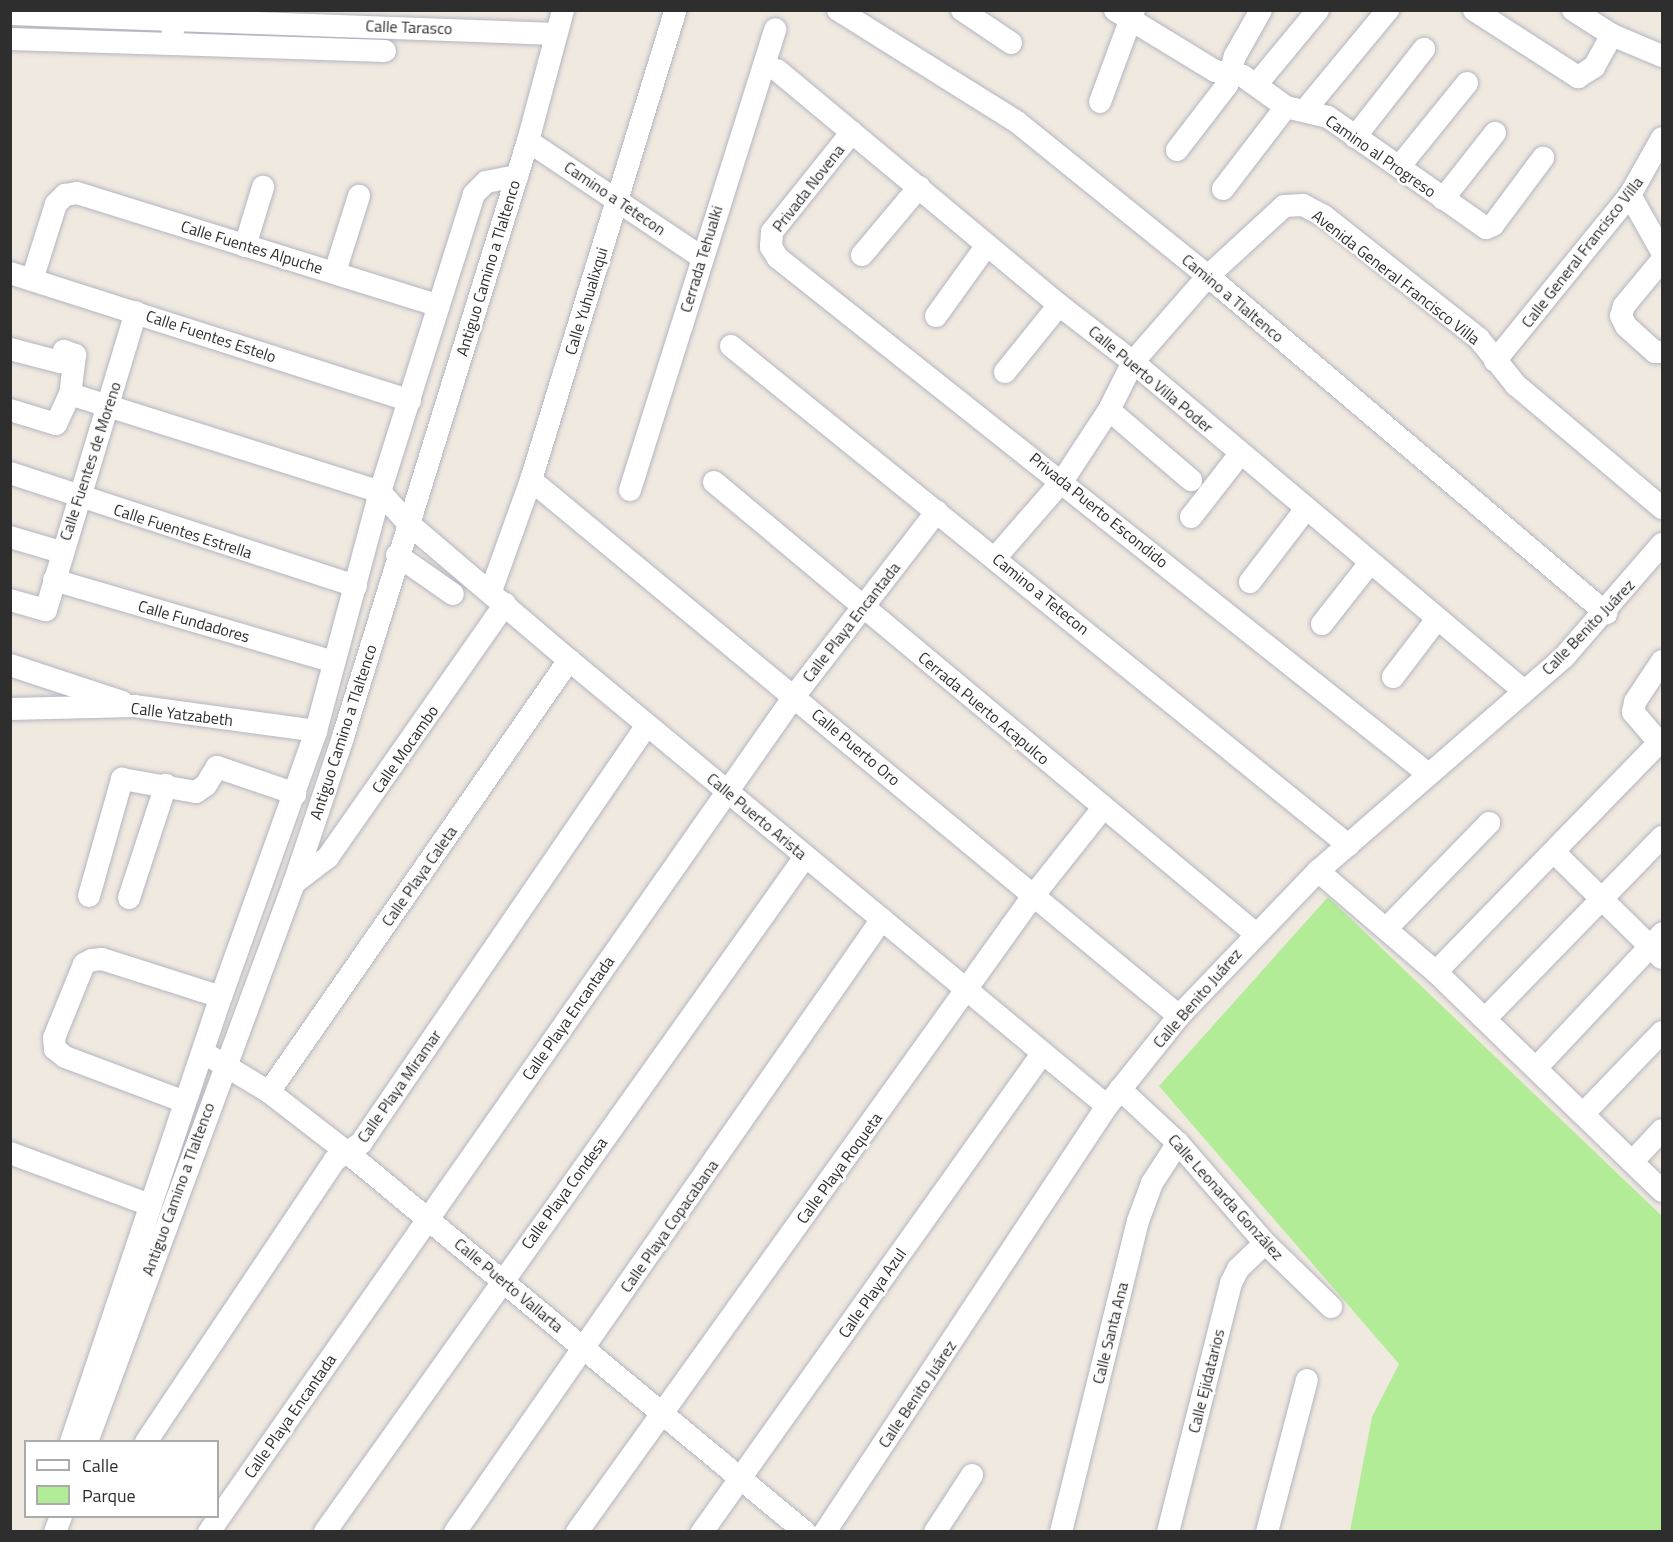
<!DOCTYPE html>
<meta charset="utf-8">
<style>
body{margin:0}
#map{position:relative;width:1673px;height:1542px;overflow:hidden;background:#f0e9df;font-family:"Titillium Web",sans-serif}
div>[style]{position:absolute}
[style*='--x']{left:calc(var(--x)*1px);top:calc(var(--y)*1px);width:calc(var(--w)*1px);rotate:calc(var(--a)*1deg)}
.green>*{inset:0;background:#b2ec97}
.roads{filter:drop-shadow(0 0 2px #b3b5c2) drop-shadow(0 0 2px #b3b5c2)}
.minor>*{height:22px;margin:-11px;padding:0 11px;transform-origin:11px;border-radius:11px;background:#fff}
span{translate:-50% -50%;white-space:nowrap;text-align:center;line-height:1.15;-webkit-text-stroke:5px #fff;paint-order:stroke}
.street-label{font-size:16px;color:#2e2e2e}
.frame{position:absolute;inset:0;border:12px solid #2e2e2e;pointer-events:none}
.legend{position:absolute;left:24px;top:1440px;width:195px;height:78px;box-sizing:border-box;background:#fff;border:2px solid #ababab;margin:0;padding:8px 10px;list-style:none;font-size:18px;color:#2e2e2e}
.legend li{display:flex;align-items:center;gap:12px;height:30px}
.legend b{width:30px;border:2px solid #ababab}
</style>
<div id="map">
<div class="green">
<div style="clip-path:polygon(1328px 897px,1662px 1216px,1662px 1531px,1350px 1531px,1372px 1417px,1399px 1364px,1159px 1086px)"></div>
</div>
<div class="roads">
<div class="minor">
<div style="--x:174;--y:10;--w:34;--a:93"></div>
<div style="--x:172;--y:44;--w:213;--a:1.9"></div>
<div style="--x:838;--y:10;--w:211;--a:32"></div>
<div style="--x:1017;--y:122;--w:245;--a:38.9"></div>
<div style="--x:1208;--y:276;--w:522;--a:40.26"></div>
<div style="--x:962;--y:10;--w:59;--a:34"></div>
<div style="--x:1115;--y:10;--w:117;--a:31.4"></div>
<div style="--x:1215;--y:71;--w:28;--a:10"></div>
<div style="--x:1243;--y:76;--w:53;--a:35.8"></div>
<div style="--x:1286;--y:107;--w:43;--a:13.4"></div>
<div style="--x:1328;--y:117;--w:193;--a:35.1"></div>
<div style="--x:1486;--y:228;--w:8;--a:-23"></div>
<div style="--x:1493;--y:225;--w:84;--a:-53.3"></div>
<div style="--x:1474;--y:10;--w:124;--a:32.8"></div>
<div style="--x:1578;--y:77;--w:19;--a:-32"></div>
<div style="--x:1594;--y:67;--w:37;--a:-61"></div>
<div style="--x:1612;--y:35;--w:54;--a:22.8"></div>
<div style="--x:1573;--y:10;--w:46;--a:32.7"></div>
<div style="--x:10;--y:14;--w:546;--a:2.1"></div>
<div style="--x:10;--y:39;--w:162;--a:1.8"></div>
<div style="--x:777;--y:70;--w:367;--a:39.8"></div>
<div style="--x:1059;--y:305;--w:93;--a:37.6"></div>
<div style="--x:1133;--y:362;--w:511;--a:40.08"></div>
<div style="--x:1256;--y:85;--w:97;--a:-50.4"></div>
<div style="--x:1100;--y:102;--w:98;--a:-69.7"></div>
<div style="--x:1306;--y:109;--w:129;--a:-50.4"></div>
<div style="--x:852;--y:132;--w:128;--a:128.7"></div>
<div style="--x:772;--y:232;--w:15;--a:94"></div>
<div style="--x:771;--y:247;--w:13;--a:58"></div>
<div style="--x:778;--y:258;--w:829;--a:38.43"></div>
<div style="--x:1355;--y:137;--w:112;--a:-51.9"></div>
<div style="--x:528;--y:141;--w:208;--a:33.8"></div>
<div style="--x:1177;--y:150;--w:82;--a:-52.4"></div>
<div style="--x:1227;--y:85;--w:30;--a:-75"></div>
<div style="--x:1235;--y:56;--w:53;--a:-60.5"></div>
<div style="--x:1399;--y:167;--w:108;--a:-51"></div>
<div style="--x:1223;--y:189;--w:103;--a:-52.5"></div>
<div style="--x:1630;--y:195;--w:65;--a:60.7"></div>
<div style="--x:1443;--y:199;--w:84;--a:-51.8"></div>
<div style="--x:245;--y:246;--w:62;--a:-73"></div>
<div style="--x:862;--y:255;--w:89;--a:-50"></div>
<div style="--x:1662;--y:260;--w:60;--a:129.6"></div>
<div style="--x:1624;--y:306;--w:10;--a:107"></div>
<div style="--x:1621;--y:316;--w:11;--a:63"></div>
<div style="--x:1626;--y:326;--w:39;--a:42"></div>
<div style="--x:1655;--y:352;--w:7;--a:0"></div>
<div style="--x:335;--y:272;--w:80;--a:-72.5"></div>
<div style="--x:10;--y:273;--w:420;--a:17.7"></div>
<div style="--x:32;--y:280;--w:80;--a:-72.5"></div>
<div style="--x:56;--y:204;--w:13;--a:-45"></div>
<div style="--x:65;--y:195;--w:12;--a:-9"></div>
<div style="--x:77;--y:193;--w:379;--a:17.3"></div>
<div style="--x:936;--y:316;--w:87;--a:-54.3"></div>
<div style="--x:731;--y:346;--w:794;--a:38.96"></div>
<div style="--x:10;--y:349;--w:52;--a:14.6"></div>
<div style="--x:60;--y:362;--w:12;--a:-70"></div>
<div style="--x:64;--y:351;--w:12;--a:20"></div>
<div style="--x:75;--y:355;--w:39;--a:97"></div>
<div style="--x:1495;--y:361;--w:214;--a:-50.9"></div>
<div style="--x:1630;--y:195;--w:65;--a:-60.7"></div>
<div style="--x:1005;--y:372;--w:86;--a:-51.1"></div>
<div style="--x:10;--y:410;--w:48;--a:16.9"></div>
<div style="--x:56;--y:424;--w:33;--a:-65"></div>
<div style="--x:70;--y:394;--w:325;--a:17.5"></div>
<div style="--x:380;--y:492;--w:43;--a:47.8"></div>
<div style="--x:409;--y:524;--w:210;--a:40.4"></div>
<div style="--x:569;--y:660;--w:699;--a:39.66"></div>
<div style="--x:1109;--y:410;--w:108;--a:40.5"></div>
<div style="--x:10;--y:473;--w:364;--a:18.1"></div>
<div style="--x:531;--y:480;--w:841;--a:39.6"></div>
<div style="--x:714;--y:482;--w:704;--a:39.82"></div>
<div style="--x:630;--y:490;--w:483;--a:-72.5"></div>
<div style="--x:1191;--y:517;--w:80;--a:-52.1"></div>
<div style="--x:10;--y:537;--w:53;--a:16.4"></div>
<div style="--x:397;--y:555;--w:68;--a:34.9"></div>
<div style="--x:996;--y:557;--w:102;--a:-49"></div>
<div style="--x:1063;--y:480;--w:84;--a:-56.7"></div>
<div style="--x:1109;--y:410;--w:54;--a:-63.4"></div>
<div style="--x:1133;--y:362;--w:114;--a:-48.9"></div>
<div style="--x:1208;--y:276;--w:103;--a:-42.6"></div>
<div style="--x:1284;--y:206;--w:19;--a:-3"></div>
<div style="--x:1303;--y:205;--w:24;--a:28"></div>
<div style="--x:1324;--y:216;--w:198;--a:38.4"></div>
<div style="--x:1479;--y:339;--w:59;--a:51.2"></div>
<div style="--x:1516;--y:385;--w:191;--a:40.1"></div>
<div style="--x:54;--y:580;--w:292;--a:16.3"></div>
<div style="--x:1250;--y:582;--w:91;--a:-52.6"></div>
<div style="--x:491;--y:591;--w:118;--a:-70.2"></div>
<div style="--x:531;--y:480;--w:492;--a:-72.9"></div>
<div style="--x:10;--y:600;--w:37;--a:16"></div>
<div style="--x:46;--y:610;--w:311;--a:-73.2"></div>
<div style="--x:1322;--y:624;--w:76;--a:-51.9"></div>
<div style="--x:1662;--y:661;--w:49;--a:123.4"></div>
<div style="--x:1635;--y:702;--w:10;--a:101"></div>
<div style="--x:1633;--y:712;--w:45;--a:49.5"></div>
<div style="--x:10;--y:665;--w:118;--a:18.3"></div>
<div style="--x:1393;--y:677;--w:73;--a:-52.8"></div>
<div style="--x:10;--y:709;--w:124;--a:-1.4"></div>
<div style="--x:134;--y:706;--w:184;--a:7.8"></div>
<div style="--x:1554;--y:852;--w:151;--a:44.5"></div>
<div style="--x:1318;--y:871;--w:155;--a:40.6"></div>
<div style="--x:1436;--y:972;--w:315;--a:44.1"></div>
<div style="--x:294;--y:883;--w:43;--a:-37.4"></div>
<div style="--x:328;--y:857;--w:309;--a:-55"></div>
<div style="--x:89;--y:896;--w:122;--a:-74.2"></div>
<div style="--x:122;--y:779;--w:75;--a:10"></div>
<div style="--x:196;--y:792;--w:12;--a:-35"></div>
<div style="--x:206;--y:785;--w:21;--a:-59"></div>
<div style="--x:217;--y:767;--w:83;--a:18.9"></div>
<div style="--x:129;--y:898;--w:119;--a:-71.9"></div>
<div style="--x:1386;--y:929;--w:148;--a:-45.8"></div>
<div style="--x:1436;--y:972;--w:320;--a:-45.8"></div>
<div style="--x:1485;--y:1019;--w:254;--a:-45.8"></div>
<div style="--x:211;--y:1057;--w:68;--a:31.1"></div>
<div style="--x:269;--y:1092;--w:100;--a:37.7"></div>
<div style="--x:348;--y:1153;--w:594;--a:39.67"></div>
<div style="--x:1537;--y:1067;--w:183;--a:-46.8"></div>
<div style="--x:1120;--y:1089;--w:79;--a:43"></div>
<div style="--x:1178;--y:1143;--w:133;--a:49"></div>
<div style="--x:1265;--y:1243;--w:92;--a:44.1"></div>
<div style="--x:269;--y:1092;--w:526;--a:-55.22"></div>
<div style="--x:185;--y:1102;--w:128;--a:-159.4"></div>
<div style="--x:65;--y:1057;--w:13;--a:-141"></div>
<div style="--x:55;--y:1049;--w:11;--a:-95"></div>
<div style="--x:54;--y:1038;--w:80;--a:-67.9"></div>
<div style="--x:84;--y:964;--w:9;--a:-27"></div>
<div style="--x:92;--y:960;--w:10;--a:-6"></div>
<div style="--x:102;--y:959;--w:125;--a:17.7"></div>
<div style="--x:1584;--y:1113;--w:112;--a:-46.1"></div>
<div style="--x:10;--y:1153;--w:149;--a:20.4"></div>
<div style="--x:1633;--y:1161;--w:42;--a:-46.9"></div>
<div style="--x:71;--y:1442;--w:470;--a:-71.4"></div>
<div style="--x:221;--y:997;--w:282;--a:-70.3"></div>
<div style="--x:316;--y:731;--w:247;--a:-75"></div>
<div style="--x:380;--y:492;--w:312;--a:-72.5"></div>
<div style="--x:474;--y:194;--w:17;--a:-45"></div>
<div style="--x:486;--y:182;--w:32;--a:-11"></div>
<div style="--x:87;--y:1442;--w:596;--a:-69.68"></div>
<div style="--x:294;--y:883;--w:154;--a:-71.4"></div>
<div style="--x:343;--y:737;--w:624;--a:-72.76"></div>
<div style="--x:528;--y:141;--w:136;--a:-75"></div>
<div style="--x:146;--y:1442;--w:339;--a:-56.2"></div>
<div style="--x:335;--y:1160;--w:31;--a:-33"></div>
<div style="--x:361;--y:1143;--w:506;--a:-55.62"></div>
<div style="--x:55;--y:1532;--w:17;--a:-69"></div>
<div style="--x:209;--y:1532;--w:1022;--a:-55"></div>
<div style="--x:795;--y:695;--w:232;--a:-52.3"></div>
<div style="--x:325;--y:1532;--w:828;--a:-54.58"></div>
<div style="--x:455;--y:1532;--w:747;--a:-55.14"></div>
<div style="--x:577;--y:1532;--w:783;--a:-54.36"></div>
<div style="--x:1033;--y:896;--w:112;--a:-51.5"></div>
<div style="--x:702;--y:1532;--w:587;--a:-54.58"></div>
<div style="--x:825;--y:1532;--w:511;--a:-56.5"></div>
<div style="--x:1107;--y:1106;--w:115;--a:-51.3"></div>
<div style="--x:1179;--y:1016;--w:201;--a:-46.2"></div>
<div style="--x:1318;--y:871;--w:327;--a:-41"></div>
<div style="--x:1565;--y:656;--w:148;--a:-49.1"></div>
<div style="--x:935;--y:1532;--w:68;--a:-57"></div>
<div style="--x:1061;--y:1532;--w:320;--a:-76.1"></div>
<div style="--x:1138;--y:1221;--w:40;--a:-69.8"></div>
<div style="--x:1152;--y:1183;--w:48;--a:-57"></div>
<div style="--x:1168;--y:1532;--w:257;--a:-75.8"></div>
<div style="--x:1231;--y:1283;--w:16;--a:-63"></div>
<div style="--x:1238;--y:1269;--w:37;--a:-44"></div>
<div style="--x:1267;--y:1532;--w:157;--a:-75.3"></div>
</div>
</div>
<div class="street-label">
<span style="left:409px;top:27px;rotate:2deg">Calle Tarasco</span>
<span style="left:1381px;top:156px;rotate:35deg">Camino al Progreso</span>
<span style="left:808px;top:188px;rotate:-52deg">Privada Novena</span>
<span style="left:615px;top:198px;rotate:34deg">Camino a Tetecon</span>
<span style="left:252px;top:247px;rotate:17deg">Calle Fuentes Alpuche</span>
<span style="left:1582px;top:252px;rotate:-52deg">Calle General Francisco Villa</span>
<span style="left:701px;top:259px;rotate:-73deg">Cerrada Tehualki</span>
<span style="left:488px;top:268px;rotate:-73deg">Antiguo Camino a Tlaltenco</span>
<span style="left:1396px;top:277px;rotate:38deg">Avenida General Francisco Villa</span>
<span style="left:1233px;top:298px;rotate:40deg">Camino a Tlaltenco</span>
<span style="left:586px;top:301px;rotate:-73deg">Calle Yuhualixqui</span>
<span style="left:211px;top:336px;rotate:18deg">Calle Fuentes Estelo</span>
<span style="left:1151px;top:379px;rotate:40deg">Calle Puerto Villa Poder</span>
<span style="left:90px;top:461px;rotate:-72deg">Calle Fuentes de Moreno</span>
<span style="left:1099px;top:510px;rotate:39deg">Privada Puerto Escondido</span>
<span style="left:183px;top:531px;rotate:18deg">Calle Fuentes Estrella</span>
<span style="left:1041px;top:594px;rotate:39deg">Camino a Tetecon</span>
<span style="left:194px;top:621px;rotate:16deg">Calle Fundadores</span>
<span style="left:851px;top:622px;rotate:-52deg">Calle Playa Encantada</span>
<span style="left:1588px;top:627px;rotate:-46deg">Calle Benito Juárez</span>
<span style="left:984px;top:708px;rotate:40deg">Cerrada Puerto Acapulco</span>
<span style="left:182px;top:714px;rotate:7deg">Calle Yatzabeth</span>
<span style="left:343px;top:732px;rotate:-72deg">Antiguo Camino a Tlaltenco</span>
<span style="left:856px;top:747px;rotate:40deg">Calle Puerto Oro</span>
<span style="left:405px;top:749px;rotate:-55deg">Calle Mocambo</span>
<span style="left:757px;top:816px;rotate:40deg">Calle Puerto Arista</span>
<span style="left:419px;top:876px;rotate:-55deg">Calle Playa Caleta</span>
<span style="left:1197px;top:998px;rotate:-49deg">Calle Benito Juárez</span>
<span style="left:568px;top:1018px;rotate:-55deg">Calle Playa Encantada</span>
<span style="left:399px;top:1086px;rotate:-55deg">Calle Playa Miramar</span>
<span style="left:839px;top:1168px;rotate:-54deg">Calle Playa Roqueta</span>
<span style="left:178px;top:1189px;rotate:-70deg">Antiguo Camino a Tlaltenco</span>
<span style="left:564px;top:1193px;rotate:-54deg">Calle Playa Condesa</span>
<span style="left:1226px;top:1197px;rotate:48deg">Calle Leonarda González</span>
<span style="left:669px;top:1226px;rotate:-55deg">Calle Playa Copacabana</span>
<span style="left:509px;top:1285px;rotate:40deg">Calle Puerto Vallarta</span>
<span style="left:872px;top:1293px;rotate:-55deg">Calle Playa Azul</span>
<span style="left:1110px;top:1333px;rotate:-76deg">Calle Santa Ana</span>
<span style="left:1206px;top:1381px;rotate:-76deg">Calle Ejidatarios</span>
<span style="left:917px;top:1394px;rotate:-56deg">Calle Benito Juárez</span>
<span style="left:290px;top:1416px;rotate:-55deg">Calle Playa Encantada</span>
</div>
<div class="frame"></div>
<ul class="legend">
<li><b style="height:8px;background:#fff"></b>Calle</li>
<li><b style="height:16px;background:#b2ec97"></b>Parque</li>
</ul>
</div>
